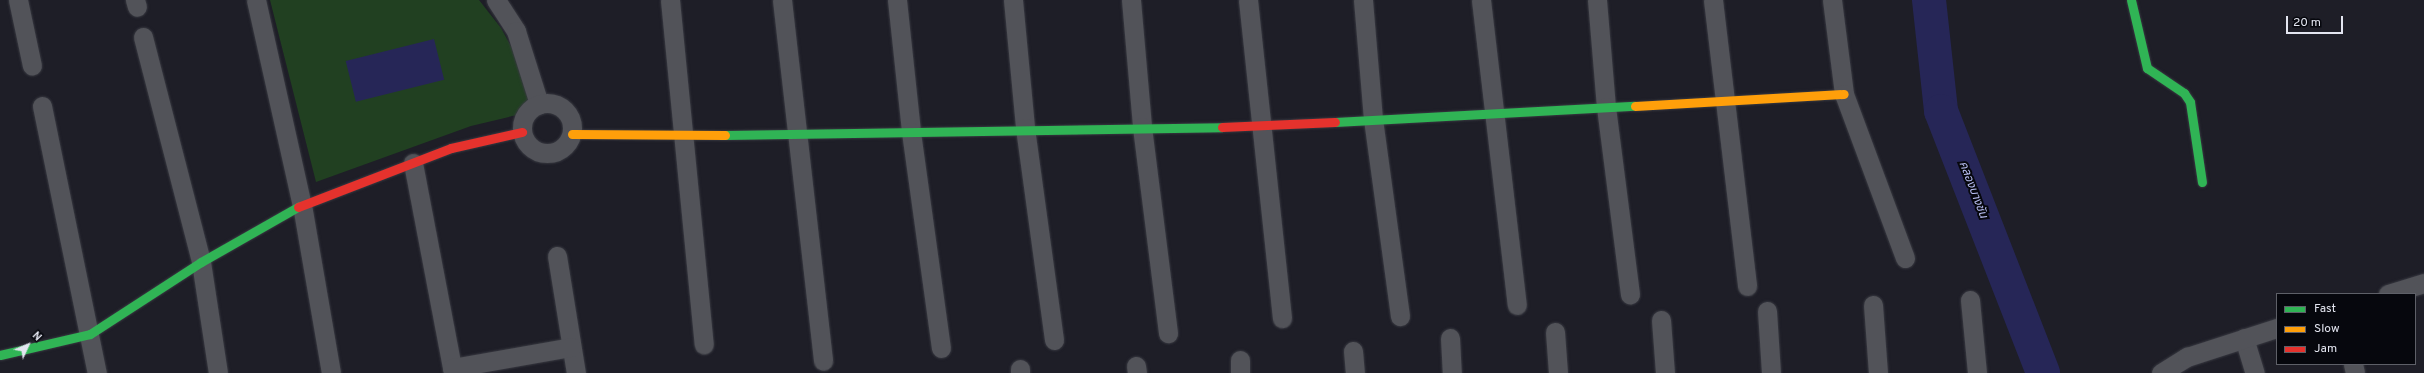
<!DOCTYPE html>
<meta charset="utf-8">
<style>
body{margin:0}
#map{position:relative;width:2424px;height:373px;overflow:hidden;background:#1e1e27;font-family:Overpass,"Noto Sans Thai",sans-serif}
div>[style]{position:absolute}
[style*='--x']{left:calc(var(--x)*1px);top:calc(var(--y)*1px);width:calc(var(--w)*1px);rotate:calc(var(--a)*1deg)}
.green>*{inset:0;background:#214021}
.water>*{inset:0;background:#262657;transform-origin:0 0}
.river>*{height:34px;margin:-17px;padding:0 17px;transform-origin:17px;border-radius:17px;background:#262657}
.roads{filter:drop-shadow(0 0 1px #383941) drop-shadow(0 0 1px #383941)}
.street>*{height:19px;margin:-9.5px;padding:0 9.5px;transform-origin:9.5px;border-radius:9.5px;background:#525359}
.street>.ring{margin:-9.5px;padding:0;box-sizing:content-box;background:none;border:19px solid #525359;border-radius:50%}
.fast>*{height:9px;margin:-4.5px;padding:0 4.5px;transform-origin:4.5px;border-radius:4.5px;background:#30b455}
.slow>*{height:9px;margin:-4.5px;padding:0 4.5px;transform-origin:4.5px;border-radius:4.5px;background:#ff9f0a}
.jam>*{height:9px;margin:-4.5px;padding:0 4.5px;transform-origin:4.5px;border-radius:4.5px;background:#e5322d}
span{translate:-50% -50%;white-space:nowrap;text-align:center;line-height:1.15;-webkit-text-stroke:4px #06070d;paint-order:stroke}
.water-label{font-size:12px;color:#b9bff3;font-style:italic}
.legend{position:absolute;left:2276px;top:293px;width:140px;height:72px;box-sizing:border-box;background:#06070d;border:1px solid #5e6068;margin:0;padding:5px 7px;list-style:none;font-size:12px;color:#e3e5f0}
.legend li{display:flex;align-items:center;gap:8px;height:20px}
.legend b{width:20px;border:1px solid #5e6068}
.north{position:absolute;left:8px;top:325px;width:40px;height:40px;-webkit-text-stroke:3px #06070d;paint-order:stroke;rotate:46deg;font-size:11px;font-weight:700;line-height:16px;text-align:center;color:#e3e5f0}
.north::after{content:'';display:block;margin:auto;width:14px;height:18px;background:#e3e5f0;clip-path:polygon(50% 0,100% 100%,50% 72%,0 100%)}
.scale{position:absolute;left:2286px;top:16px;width:57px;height:18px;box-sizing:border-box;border:2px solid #e3e5f0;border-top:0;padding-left:5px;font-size:12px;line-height:14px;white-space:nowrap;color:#e3e5f0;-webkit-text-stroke:3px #06070d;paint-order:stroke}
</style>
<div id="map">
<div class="green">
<div style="clip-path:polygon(270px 0,479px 0,501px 28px,535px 90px,521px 114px,471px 126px,316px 182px)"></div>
</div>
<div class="water">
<div style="left:434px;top:39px;width:42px;height:91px;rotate:76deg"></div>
</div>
<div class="river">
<div style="--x:1929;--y:0;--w:112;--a:83.8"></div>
<div style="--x:1941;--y:111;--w:281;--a:68.7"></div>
</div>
<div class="roads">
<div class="street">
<div style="--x:18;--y:0;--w:67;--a:78"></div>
<div style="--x:135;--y:0;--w:7;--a:74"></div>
<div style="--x:256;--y:0;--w:210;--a:77.4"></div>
<div style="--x:302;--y:205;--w:170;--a:80.2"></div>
<div style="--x:496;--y:0;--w:37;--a:57"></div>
<div style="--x:516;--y:31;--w:77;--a:72.5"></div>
<div style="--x:670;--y:0;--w:346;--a:84.4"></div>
<div style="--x:782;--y:0;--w:363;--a:83.5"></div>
<div style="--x:897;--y:0;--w:133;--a:83.9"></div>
<div style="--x:911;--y:132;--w:218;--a:82.1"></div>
<div style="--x:1013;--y:0;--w:129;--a:84.6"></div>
<div style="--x:1025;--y:128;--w:214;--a:82.2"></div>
<div style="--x:1131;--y:0;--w:127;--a:85"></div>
<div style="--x:1142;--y:127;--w:208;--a:82.8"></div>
<div style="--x:1248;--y:0;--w:320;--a:83.9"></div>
<div style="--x:1363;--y:0;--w:119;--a:85.2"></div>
<div style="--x:1373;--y:119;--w:199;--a:82.2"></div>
<div style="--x:1481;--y:0;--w:307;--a:83.3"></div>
<div style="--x:1597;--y:0;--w:107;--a:85.2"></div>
<div style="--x:1606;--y:107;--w:189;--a:82.7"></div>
<div style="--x:1713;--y:0;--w:288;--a:83.2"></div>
<div style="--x:1832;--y:0;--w:95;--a:82.7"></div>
<div style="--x:1844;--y:94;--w:175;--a:69.6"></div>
<div style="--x:143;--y:37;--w:232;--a:75.5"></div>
<div style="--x:201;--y:262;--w:112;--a:81.3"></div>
<div class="ring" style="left:522px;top:103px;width:31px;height:31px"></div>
<div style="--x:42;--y:106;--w:273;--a:78.4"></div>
<div style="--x:413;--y:163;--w:214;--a:79.2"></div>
<div style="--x:557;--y:256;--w:119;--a:80.8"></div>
<div style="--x:2388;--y:294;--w:38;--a:-17"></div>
<div style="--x:1970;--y:300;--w:73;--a:84.5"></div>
<div style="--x:1873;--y:305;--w:68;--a:85.8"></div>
<div style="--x:1767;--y:311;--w:62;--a:86.3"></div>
<div style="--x:1661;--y:320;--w:53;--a:85.7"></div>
<div style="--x:1555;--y:332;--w:41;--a:85.8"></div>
<div style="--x:1450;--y:338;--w:35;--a:87"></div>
<div style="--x:2244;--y:338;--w:37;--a:73"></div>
<div style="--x:1353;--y:351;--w:22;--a:85"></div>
<div style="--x:1240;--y:360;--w:13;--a:90"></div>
<div style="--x:2353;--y:364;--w:9;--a:77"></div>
<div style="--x:1136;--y:366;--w:7;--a:82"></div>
<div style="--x:452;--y:368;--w:121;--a:-10"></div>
<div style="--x:1020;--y:369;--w:4;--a:90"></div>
<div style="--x:2161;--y:373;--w:31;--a:-32"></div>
<div style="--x:2187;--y:357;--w:95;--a:-17.9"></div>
</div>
<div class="fast">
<div style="--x:2131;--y:0;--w:70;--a:76.8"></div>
<div style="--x:2147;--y:68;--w:45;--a:34"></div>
<div style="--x:2184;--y:93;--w:11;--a:56"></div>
<div style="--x:2190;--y:102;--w:81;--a:81.5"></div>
<div style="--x:1335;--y:122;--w:300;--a:-3.1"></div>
<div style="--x:725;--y:135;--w:497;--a:-0.9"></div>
<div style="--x:0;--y:355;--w:92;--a:-13.1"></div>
<div style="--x:90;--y:334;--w:132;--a:-33"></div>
<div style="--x:201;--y:262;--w:112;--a:-29.6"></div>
</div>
<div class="slow">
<div style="--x:1635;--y:106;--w:209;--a:-3.3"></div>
<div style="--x:572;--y:134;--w:153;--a:0.4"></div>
</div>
<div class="jam">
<div style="--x:1222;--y:127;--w:113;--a:-2.5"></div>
<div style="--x:298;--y:207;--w:164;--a:-21.1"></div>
<div style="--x:451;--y:148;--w:73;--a:-12.7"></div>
</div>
</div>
<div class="water-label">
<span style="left:1972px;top:190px;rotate:69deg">คลองบางชัน</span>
</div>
<ul class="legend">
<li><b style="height:5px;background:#30b455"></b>Fast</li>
<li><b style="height:5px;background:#ff9f0a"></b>Slow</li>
<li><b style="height:5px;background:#e5322d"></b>Jam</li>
</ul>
<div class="north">N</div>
<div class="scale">20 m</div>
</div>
